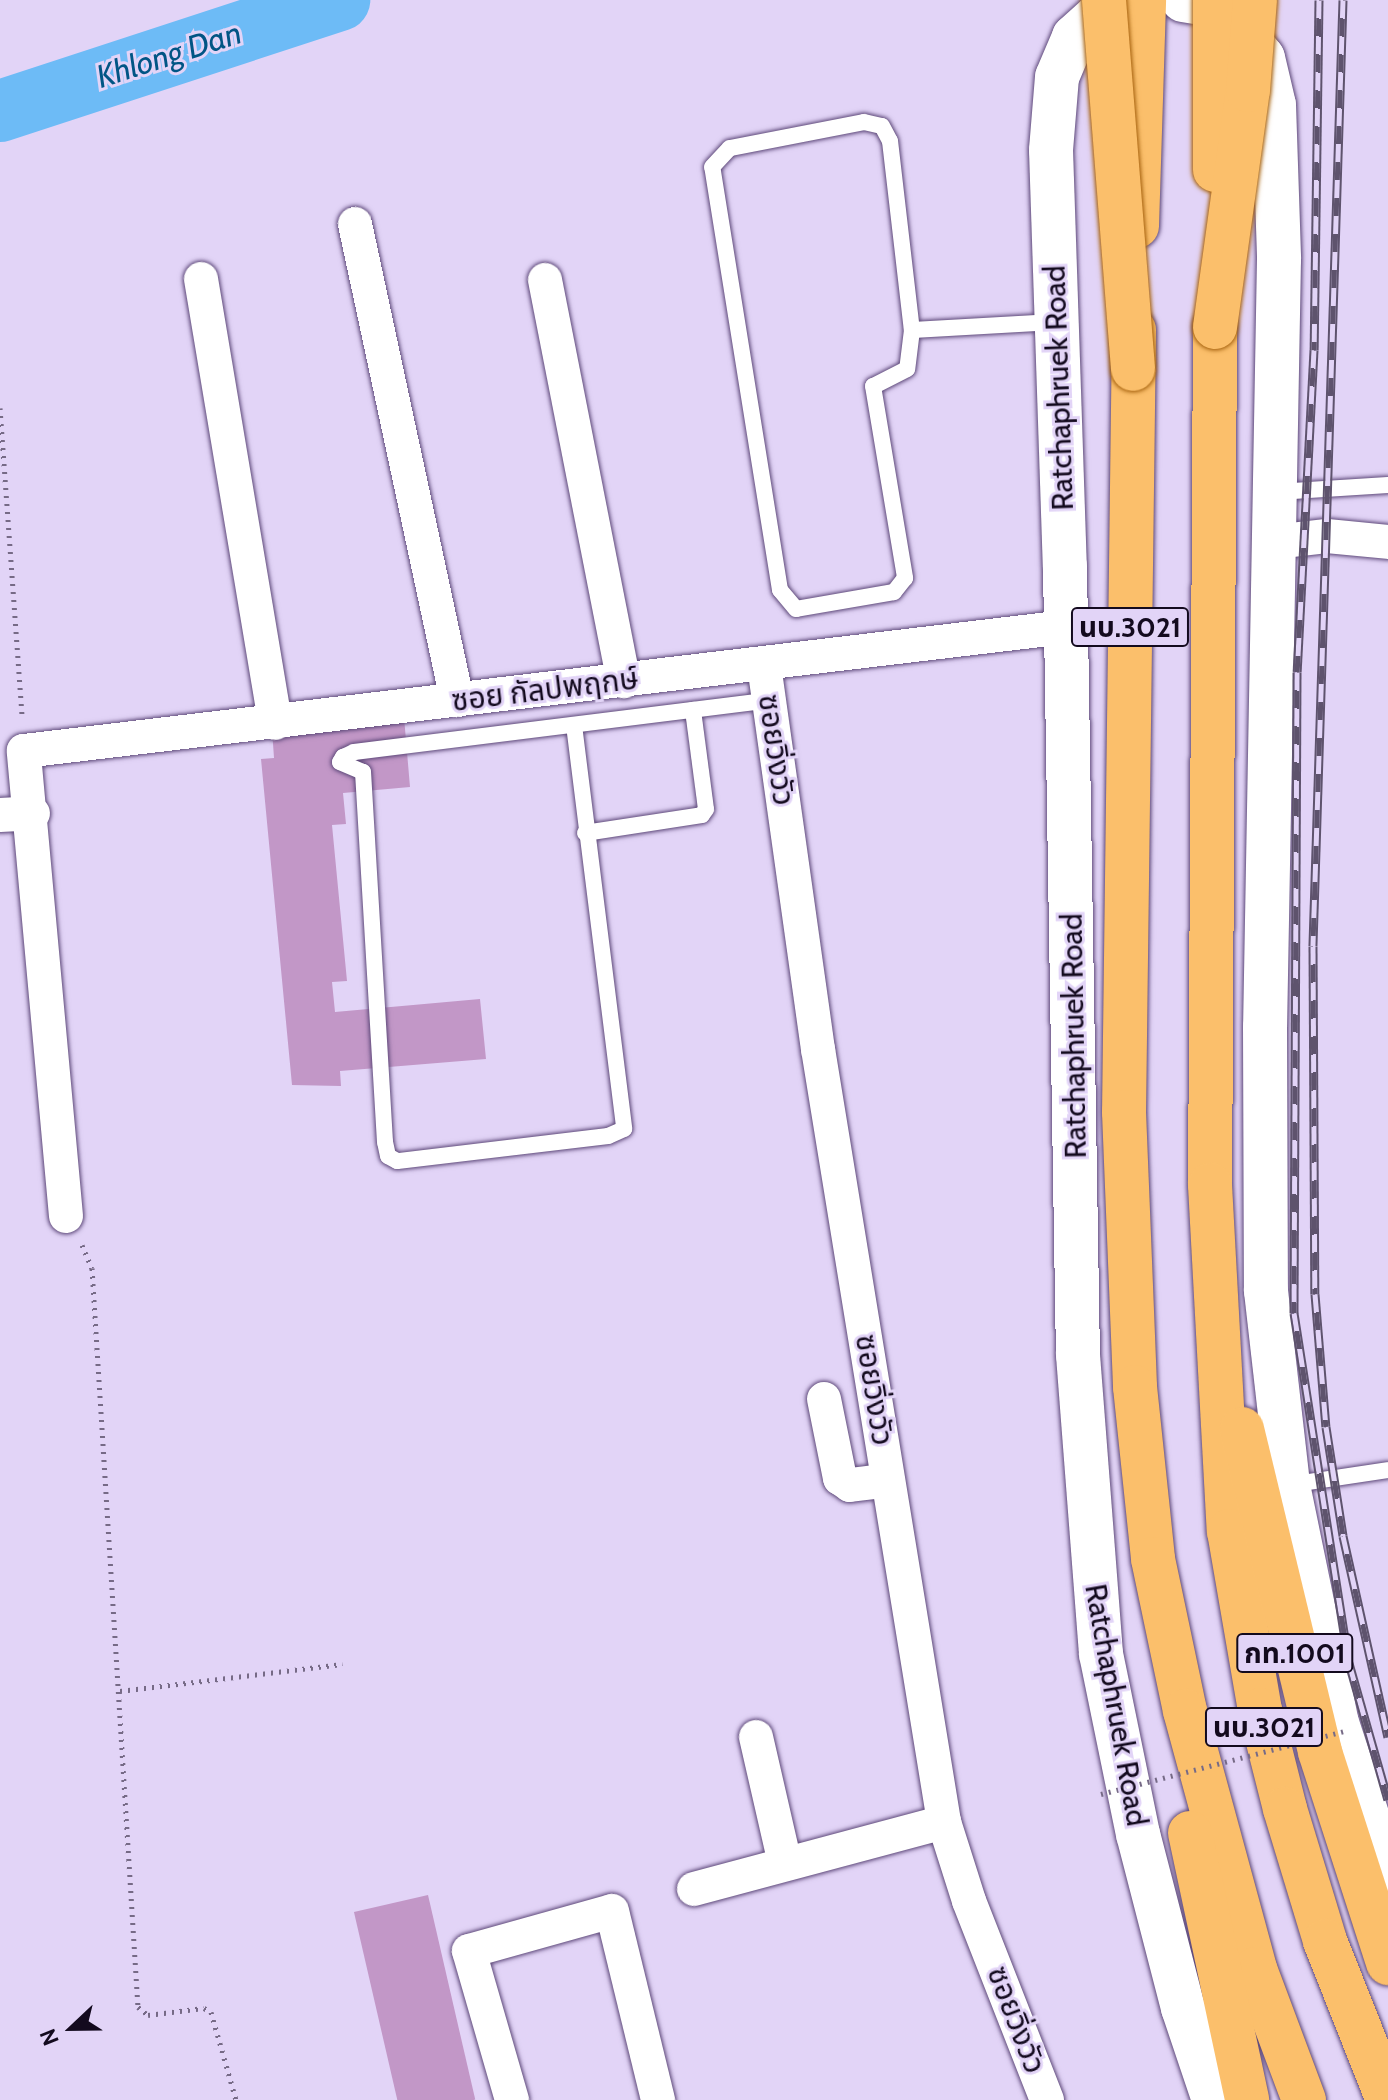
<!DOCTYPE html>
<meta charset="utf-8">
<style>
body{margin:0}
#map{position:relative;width:1388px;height:2100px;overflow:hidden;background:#e2d4f7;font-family:Cabin,"Noto Sans Thai",sans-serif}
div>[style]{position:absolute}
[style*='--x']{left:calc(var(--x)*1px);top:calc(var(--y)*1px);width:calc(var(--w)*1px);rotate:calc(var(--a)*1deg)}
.river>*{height:62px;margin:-31px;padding:0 31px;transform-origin:31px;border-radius:31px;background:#6dbbf6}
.building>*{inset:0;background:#c297c7;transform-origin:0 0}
.path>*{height:5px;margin-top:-2.5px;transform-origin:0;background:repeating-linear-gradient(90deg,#766a86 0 2px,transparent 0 8px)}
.roads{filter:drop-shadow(0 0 2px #5e497a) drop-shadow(0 0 2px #5e497a)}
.service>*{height:16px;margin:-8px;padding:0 8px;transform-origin:8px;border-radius:8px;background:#fff}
.minor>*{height:34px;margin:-17px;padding:0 17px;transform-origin:17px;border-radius:17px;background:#fff}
.secondary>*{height:44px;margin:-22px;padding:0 22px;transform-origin:22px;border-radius:22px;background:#fff}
.primary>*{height:44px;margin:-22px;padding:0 22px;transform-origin:22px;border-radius:22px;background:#fbbf6b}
.rail>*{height:9px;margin-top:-4.5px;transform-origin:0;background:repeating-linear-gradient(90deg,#e2d4f7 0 18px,#5e536d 0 36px);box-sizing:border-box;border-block:2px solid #5e536d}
.path-bridge>*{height:5px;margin-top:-2.5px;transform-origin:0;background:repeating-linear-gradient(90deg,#766a86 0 2px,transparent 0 8px)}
.bridges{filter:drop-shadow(0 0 2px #a86410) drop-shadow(0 0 2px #a86410)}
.primary-bridge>*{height:44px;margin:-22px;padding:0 22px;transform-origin:22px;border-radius:22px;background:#fbbf6b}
span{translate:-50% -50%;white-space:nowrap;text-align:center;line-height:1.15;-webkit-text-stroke:6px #e2d4f7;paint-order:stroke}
.shield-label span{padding:2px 6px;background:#e2d4f7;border:2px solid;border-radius:6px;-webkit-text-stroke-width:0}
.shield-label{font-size:28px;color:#130a1e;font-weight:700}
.street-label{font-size:30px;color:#130a1e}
.water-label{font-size:32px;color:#015585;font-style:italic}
.north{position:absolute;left:32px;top:1988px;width:80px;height:80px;-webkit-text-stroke:6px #e2d4f7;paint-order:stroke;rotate:248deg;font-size:22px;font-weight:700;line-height:32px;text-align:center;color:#130a1e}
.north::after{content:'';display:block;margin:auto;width:28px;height:36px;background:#130a1e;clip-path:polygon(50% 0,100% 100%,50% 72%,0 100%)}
</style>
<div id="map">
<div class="river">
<div style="--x:0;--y:111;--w:357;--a:-18.1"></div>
</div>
<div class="building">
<div style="clip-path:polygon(404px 717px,410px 787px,343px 793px,346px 824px,332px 825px,347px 981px,332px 982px,335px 1012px,480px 999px,486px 1059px,340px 1071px,341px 1086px,292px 1085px,261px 759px,274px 758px,272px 729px)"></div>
<div style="left:428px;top:1895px;width:210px;height:76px;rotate:77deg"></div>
</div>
<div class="path">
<div style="--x:0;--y:408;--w:311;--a:85.9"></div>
<div style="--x:82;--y:1245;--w:25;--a:67"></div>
<div style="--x:92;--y:1268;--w:740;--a:86.44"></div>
<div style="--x:138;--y:2007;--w:13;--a:39"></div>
<div style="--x:148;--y:2015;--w:56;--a:-7.1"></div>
<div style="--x:204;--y:2008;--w:8;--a:30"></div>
<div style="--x:211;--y:2012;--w:91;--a:74.1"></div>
<div style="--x:120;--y:1691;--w:224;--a:-6.9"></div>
</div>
<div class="roads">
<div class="service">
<div style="--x:864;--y:122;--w:18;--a:13"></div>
<div style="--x:882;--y:126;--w:17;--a:62"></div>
<div style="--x:890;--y:141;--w:190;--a:83.4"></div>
<div style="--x:912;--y:330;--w:39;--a:97"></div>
<div style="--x:907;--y:369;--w:38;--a:153"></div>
<div style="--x:873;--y:386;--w:195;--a:80.5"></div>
<div style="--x:905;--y:578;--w:18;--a:128"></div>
<div style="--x:894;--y:592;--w:99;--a:170.2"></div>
<div style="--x:796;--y:609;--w:25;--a:-130"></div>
<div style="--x:780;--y:590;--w:428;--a:-99.1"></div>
<div style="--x:712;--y:167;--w:26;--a:-47"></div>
<div style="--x:730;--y:148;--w:136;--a:-11"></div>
<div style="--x:912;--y:330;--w:143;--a:-3.2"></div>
<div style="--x:1277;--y:492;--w:111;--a:-3.6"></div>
<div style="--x:574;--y:725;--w:407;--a:82.9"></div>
<div style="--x:624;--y:1129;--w:17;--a:156"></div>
<div style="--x:608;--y:1136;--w:212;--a:173.2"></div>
<div style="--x:397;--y:1161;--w:10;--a:-151"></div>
<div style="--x:388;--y:1156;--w:14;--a:-102"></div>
<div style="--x:385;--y:1142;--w:371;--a:-93.4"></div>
<div style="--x:363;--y:772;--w:25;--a:-157"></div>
<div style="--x:340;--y:762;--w:6;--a:-59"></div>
<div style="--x:343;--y:757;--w:12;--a:-24"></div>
<div style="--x:354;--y:752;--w:418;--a:-7.1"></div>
<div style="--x:585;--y:833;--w:118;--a:-8.7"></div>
<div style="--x:702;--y:815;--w:7;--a:-56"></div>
<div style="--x:706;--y:809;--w:100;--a:-97.5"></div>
<div style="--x:1289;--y:1485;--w:100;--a:-8.6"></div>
</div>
<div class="minor">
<div style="--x:355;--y:224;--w:487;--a:77.9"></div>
<div style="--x:201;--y:279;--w:450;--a:80.5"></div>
<div style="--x:545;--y:280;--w:409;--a:78.9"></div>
<div style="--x:1274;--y:542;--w:53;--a:-6.5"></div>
<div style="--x:1327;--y:536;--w:61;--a:5.6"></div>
<div style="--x:764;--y:665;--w:388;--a:82"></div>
<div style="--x:818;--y:1049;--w:783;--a:80.74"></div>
<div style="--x:944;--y:1822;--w:83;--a:72.4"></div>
<div style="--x:969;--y:1901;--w:214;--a:68.6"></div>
<div style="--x:0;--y:815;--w:33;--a:-3"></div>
<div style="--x:66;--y:1216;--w:467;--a:-95.2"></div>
<div style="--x:24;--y:751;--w:1048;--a:-6.79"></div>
<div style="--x:824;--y:1399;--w:81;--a:78.6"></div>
<div style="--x:840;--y:1478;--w:12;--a:35"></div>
<div style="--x:850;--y:1485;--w:38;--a:-7"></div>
<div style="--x:756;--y:1737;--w:130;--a:77.1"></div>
<div style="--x:694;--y:1889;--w:259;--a:-15"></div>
<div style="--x:512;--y:2100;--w:155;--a:-106.1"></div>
<div style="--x:469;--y:1951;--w:148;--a:-15.6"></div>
<div style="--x:612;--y:1911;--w:195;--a:76.3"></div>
</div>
<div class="secondary">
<div style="--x:1137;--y:0;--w:43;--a:158.2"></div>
<div style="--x:1097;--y:16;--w:31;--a:138"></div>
<div style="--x:1074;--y:37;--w:43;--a:113"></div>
<div style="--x:1057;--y:77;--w:73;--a:94.7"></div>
<div style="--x:1051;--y:150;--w:416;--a:88.1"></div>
<div style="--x:1065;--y:566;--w:789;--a:89.06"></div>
<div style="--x:1078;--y:1355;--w:300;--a:85.6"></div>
<div style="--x:1101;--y:1654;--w:184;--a:78.4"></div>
<div style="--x:1138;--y:1834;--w:180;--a:75.5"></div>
<div style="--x:1183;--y:2008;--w:97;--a:71.4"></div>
<div style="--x:1183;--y:0;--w:25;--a:9"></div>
<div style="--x:1208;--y:4;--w:27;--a:33"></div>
<div style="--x:1231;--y:19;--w:50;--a:50.6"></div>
<div style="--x:1263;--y:58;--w:48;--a:76.8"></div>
<div style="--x:1274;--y:105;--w:154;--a:88.1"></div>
<div style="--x:1279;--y:259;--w:768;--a:91.04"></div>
<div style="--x:1265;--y:1027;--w:264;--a:89.8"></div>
<div style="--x:1266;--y:1291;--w:195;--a:83.5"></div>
<div style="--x:1288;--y:1485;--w:243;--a:78.4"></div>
<div style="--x:1337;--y:1723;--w:164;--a:71.9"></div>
</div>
<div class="primary">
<div style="--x:1137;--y:226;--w:226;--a:-88.2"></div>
<div style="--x:1215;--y:327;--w:858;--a:90.33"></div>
<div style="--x:1210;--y:1185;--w:347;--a:86.9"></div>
<div style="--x:1229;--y:1531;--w:182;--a:80.2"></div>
<div style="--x:1260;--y:1710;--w:102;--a:75.8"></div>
<div style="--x:1285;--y:1809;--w:138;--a:73.1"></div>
<div style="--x:1325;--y:1941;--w:171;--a:68.4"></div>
<div style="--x:1134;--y:330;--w:782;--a:90.73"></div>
<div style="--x:1124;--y:1112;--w:275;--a:87.7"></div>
<div style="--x:1135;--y:1387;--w:173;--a:84"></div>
<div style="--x:1153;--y:1559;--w:155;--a:78.1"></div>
<div style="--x:1185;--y:1711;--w:267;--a:74.8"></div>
<div style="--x:1255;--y:1969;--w:140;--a:69.5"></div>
<div style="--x:1242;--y:1429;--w:332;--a:76.4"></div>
<div style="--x:1320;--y:1752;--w:222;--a:72.1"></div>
<div style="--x:1190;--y:1833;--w:273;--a:77.9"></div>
</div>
</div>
<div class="rail">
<div style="--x:1319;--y:0;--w:350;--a:90.8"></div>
<div style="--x:1314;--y:350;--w:322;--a:93"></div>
<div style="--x:1297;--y:672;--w:641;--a:90.27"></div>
<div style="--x:1294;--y:1313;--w:354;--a:81.1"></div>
<div style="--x:1349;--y:1663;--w:142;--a:74.1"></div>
<div style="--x:1343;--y:0;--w:946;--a:91.82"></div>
<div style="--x:1313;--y:946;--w:348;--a:89.7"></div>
<div style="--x:1315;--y:1294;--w:133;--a:85.3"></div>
<div style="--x:1326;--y:1427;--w:110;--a:81.1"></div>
<div style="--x:1343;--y:1536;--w:206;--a:77.4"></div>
</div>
<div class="path-bridge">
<div style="--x:1101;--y:1794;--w:255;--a:-14.5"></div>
</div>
<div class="bridges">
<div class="primary-bridge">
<div style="--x:1104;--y:0;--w:370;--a:85.5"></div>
<div style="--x:1215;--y:0;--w:170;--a:90"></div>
<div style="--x:1215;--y:327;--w:239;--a:-82.1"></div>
<div style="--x:1248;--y:90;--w:90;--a:-85.6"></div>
</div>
</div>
<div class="shield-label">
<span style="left:1130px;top:627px">นบ.3021</span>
<span style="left:1295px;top:1653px">กท.1001</span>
<span style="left:1264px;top:1727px">นบ.3021</span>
</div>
<div class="street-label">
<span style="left:1059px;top:388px;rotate:-92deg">Ratchaphruek Road</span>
<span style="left:545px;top:690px;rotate:-7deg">ซอย กัลปพฤกษ์</span>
<span style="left:776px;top:750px;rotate:82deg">ซอยวิ่งวัว</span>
<span style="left:1074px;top:1036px;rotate:-91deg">Ratchaphruek Road</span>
<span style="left:874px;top:1390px;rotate:81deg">ซอยวิ่งวัว</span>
<span style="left:1116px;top:1705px;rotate:80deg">Ratchaphruek Road</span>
<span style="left:1016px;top:2020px;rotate:69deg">ซอยวิ่งวัว</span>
</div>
<div class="water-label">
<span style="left:169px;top:55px;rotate:-18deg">Khlong Dan</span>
</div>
<div class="north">N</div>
</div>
